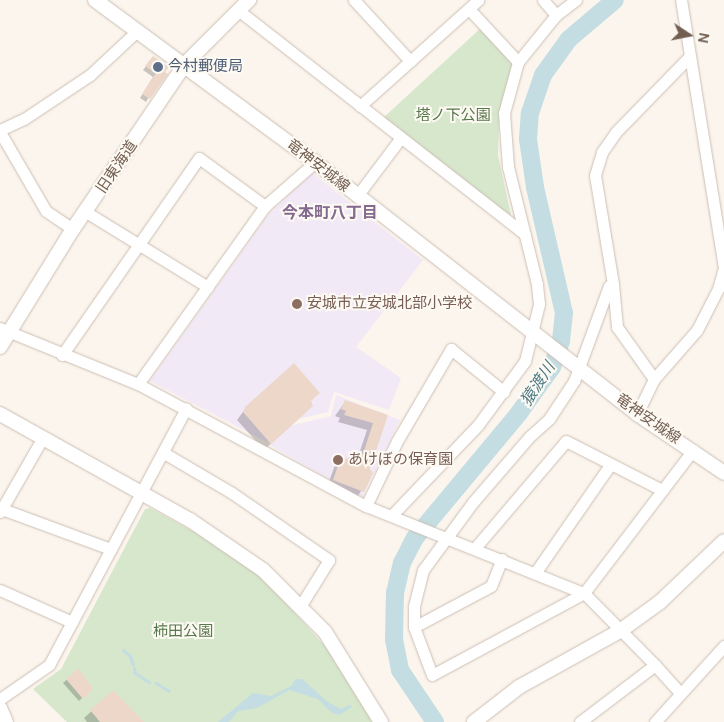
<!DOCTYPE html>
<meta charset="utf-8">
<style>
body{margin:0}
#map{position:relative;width:724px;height:722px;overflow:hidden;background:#fbf5ed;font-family:"DM Sans","Noto Sans JP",sans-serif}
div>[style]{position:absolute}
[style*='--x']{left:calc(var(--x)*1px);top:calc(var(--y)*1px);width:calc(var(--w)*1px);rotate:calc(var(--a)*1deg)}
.education>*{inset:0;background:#f2e9f7}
.green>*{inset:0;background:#d6e7cc}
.water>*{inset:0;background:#c3dde2}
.shadow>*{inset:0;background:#0003}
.stream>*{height:3px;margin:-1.5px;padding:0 1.5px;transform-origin:1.5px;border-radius:1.5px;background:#c3dde2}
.river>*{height:18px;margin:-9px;padding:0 9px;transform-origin:9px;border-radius:9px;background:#c3dde2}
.building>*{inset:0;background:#edd7c8}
.roads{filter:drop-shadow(0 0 1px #ccbeb3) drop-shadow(0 0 1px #ccbeb3)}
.minor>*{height:11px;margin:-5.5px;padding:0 5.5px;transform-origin:5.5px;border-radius:5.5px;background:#fff}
.tertiary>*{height:14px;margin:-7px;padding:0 7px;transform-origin:7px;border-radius:7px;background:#fff}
.dots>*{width:14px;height:14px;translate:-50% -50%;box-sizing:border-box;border:2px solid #fdf9f3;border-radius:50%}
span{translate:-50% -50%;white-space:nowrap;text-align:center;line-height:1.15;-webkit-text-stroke:4px #fdf9f3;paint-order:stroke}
.service-label{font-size:15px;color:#4e5e75}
.left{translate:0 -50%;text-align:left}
.park-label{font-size:15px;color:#57784b}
.street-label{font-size:15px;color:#735f52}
.education-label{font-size:15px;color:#785e54}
.neighbourhood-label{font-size:16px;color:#836a8e;font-weight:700}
.water-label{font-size:16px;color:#4e7a84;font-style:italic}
.north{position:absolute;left:664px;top:10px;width:50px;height:50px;-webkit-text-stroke:4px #fdf9f3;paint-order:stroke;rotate:101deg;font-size:14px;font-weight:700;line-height:20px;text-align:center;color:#735f52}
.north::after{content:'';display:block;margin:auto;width:18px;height:22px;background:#735f52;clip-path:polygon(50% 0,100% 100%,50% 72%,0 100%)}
</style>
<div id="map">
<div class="education">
<div style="clip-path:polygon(312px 173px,423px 260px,356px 347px,401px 378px,389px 410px,334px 392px,328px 412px,282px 423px,267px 442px,150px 381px,269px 214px)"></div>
<div style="clip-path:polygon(336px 395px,400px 420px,362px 498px,270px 445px,285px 427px,331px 416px)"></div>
</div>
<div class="green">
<div style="clip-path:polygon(481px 28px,513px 64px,499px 122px,498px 155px,511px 215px,508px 216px,382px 119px)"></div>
<div style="clip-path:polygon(150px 508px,211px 541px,261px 576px,335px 657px,374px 722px,67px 722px,33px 689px,61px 669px,145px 509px)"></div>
</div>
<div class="water">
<div style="clip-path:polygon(296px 679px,302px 679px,329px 703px,341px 709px,350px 705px,352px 707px,339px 715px,332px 713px,318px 699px,289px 690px,257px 708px,238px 711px,229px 722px,218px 722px,253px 693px,271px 696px,291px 686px)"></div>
</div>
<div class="shadow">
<div style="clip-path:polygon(150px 61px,163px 73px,146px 102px,140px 98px,153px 77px,143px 70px)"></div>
<div style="clip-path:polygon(310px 402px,305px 413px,264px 450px,237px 420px,246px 408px)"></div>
<div style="clip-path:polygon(345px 402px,386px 416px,368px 469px,372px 474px,356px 499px,327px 487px,335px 465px,342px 459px,347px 460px,354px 452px,359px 454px,367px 430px,338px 422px,340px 418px,335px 416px)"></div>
<div style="clip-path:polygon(78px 670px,91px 689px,79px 701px,63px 683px)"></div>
<div style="clip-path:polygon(113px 692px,142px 722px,87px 722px,84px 718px)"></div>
</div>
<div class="stream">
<div style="--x:123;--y:650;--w:9;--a:41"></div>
<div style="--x:130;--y:656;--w:9;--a:72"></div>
<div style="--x:134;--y:668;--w:5;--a:79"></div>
<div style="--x:135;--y:673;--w:17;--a:33"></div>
<div style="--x:156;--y:683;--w:15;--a:32"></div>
</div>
<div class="river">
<div style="--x:435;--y:722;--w:63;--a:-123.9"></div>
<div style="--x:400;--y:670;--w:31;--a:-101"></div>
<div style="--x:394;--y:640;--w:47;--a:-88.8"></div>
<div style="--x:395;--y:593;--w:31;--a:-77"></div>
<div style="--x:402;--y:563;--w:28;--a:-63"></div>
<div style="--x:415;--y:538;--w:163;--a:-50.2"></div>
<div style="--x:519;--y:413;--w:57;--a:-54.3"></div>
<div style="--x:552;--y:367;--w:28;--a:-71"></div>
<div style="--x:561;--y:341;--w:28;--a:-84"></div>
<div style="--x:564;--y:313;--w:129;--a:-103"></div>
<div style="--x:535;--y:187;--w:49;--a:-98.3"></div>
<div style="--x:528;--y:139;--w:26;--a:-86"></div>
<div style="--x:530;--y:113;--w:40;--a:-71.1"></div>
<div style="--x:543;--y:75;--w:44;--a:-54.2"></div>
<div style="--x:569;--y:39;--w:60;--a:-40.3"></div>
</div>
<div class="building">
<div style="clip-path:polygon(153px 56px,169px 67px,165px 72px,168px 74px,150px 99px,142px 94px,156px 73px,145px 66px)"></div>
<div style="clip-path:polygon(294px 363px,320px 393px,311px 401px,313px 406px,271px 444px,243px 412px,245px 407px)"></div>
<div style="clip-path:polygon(345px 400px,388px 415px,370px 469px,373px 473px,364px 492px,333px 480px,341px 457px,351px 460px,354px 451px,363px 454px,373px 423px,344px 415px,346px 411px,341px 409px)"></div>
<div style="clip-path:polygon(78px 668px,93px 689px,83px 699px,66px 679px)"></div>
<div style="clip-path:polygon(113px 690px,120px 697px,144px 722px,100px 722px,90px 710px)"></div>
</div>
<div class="roads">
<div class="minor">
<div style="--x:354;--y:0;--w:83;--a:47.4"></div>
<div style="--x:543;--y:0;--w:20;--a:49"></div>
<div style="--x:469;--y:9;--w:72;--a:47.2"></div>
<div style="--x:238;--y:10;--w:364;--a:38"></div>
<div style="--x:360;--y:106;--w:159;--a:-41.9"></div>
<div style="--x:0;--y:130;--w:26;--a:-25"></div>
<div style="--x:24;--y:119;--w:79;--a:-33.7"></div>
<div style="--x:90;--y:75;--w:64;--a:-43.1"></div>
<div style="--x:0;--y:132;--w:91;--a:59.8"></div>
<div style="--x:46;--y:211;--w:32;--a:34"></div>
<div style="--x:357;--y:196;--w:71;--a:-53"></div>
<div style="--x:86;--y:212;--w:143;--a:31.6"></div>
<div style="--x:613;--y:284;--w:4;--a:153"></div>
<div style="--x:609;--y:286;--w:101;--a:110.2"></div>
<div style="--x:574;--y:381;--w:45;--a:123.3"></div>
<div style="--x:549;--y:419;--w:25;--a:138"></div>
<div style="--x:530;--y:436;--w:87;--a:130.8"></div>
<div style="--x:473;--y:502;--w:84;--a:126.3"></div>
<div style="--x:423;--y:570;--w:38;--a:104"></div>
<div style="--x:414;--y:607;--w:20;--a:90"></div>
<div style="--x:414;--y:627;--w:51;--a:69.4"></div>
<div style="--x:432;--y:675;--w:173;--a:-28.3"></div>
<div style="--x:584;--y:593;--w:180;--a:-52.7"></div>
<div style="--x:0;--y:328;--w:149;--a:22.1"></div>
<div style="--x:138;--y:384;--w:259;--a:28.2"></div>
<div style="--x:366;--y:506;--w:235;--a:21.8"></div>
<div style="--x:584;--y:593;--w:101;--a:45.4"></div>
<div style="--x:655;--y:665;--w:94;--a:142.8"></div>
<div style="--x:62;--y:355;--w:240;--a:-55.2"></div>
<div style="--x:199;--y:158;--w:82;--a:36"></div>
<div style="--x:654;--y:379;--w:64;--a:-125.4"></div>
<div style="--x:617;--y:327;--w:43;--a:-95.3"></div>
<div style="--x:613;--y:284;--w:110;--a:-99.4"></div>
<div style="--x:595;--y:175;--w:24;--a:-73"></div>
<div style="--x:602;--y:152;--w:24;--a:-55"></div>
<div style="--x:616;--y:132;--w:106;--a:-45.8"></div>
<div style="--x:138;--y:384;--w:219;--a:-54.5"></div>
<div style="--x:265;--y:206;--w:67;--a:-41.3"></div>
<div style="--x:637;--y:414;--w:39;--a:-64"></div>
<div style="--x:654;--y:379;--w:65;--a:-48.7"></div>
<div style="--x:697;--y:330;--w:46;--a:-62.9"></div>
<div style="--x:718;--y:289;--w:22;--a:-74"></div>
<div style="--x:724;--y:268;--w:271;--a:-99.1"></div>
<div style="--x:164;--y:453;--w:79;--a:30.5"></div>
<div style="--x:232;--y:493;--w:118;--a:34.6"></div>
<div style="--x:329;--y:560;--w:53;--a:121.9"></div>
<div style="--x:366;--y:506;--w:72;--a:-64.5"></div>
<div style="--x:397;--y:441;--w:107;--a:-59.6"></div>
<div style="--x:451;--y:349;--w:68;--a:39.1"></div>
<div style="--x:2;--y:509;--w:116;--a:20.2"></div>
<div style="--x:0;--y:512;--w:84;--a:-60.1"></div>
<div style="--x:392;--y:515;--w:124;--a:-46.3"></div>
<div style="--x:478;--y:425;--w:79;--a:-53.7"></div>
<div style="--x:525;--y:361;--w:59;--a:-76.2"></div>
<div style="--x:539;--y:304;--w:20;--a:-96"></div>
<div style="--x:537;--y:284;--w:121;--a:-103.9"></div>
<div style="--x:508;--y:167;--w:54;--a:-94.2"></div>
<div style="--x:504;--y:113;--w:53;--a:-74.6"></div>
<div style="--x:518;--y:62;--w:60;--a:-51"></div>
<div style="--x:556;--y:15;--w:25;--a:-37"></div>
<div style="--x:475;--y:548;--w:140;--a:-49.6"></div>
<div style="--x:566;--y:441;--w:108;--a:27"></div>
<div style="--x:535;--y:573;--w:131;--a:-55.2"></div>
<div style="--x:0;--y:590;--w:79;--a:24"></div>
<div style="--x:414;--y:627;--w:87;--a:-28"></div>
<div style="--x:491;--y:586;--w:29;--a:-68"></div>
<div style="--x:655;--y:665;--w:38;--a:48"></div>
<div style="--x:0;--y:699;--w:60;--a:-34.8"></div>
<div style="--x:49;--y:665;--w:291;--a:-61.9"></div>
<div style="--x:655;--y:722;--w:103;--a:-47.8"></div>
</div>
<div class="tertiary">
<div style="--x:95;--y:0;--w:273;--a:36.4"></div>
<div style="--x:315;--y:162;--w:409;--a:38"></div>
<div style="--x:637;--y:414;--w:105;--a:34.1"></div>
<div style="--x:0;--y:347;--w:139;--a:-58.3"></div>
<div style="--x:73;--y:229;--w:199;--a:-55.8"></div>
<div style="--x:185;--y:64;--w:91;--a:-45"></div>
<div style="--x:0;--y:414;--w:218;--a:29.2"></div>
<div style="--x:190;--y:520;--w:88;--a:34.4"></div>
<div style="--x:263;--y:570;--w:88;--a:45"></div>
<div style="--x:325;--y:632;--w:106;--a:58.1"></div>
<div style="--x:0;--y:708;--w:15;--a:67"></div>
<div style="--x:474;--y:722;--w:57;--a:-37.9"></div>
<div style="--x:519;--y:687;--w:115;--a:-29"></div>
<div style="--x:620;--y:631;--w:49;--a:-35.9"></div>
<div style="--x:660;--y:602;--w:88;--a:-43.6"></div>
</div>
</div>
<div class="dots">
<div style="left:158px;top:67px;background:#5c6f8a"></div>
<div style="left:297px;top:304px;background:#8d6e63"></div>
<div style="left:338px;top:460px;background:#8d6e63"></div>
</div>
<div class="service-label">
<span class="left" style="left:168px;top:67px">今村郵便局</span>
</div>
<div class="park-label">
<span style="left:453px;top:116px">塔ノ下公園</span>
<span style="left:183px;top:632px">柿田公園</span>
</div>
<div class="street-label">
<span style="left:318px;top:166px;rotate:38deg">竜神安城線</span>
<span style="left:117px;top:167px;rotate:-56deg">旧東海道</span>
<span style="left:648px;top:419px;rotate:35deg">竜神安城線</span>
</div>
<div class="education-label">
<span class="left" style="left:307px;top:304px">安城市立安城北部小学校</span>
<span class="left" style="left:348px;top:460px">あけぼの保育園</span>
</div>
<div class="neighbourhood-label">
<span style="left:330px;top:213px">今本町八丁目</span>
</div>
<div class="water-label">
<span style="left:538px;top:384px;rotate:-57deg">猿渡川</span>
</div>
<div class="north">N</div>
</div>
